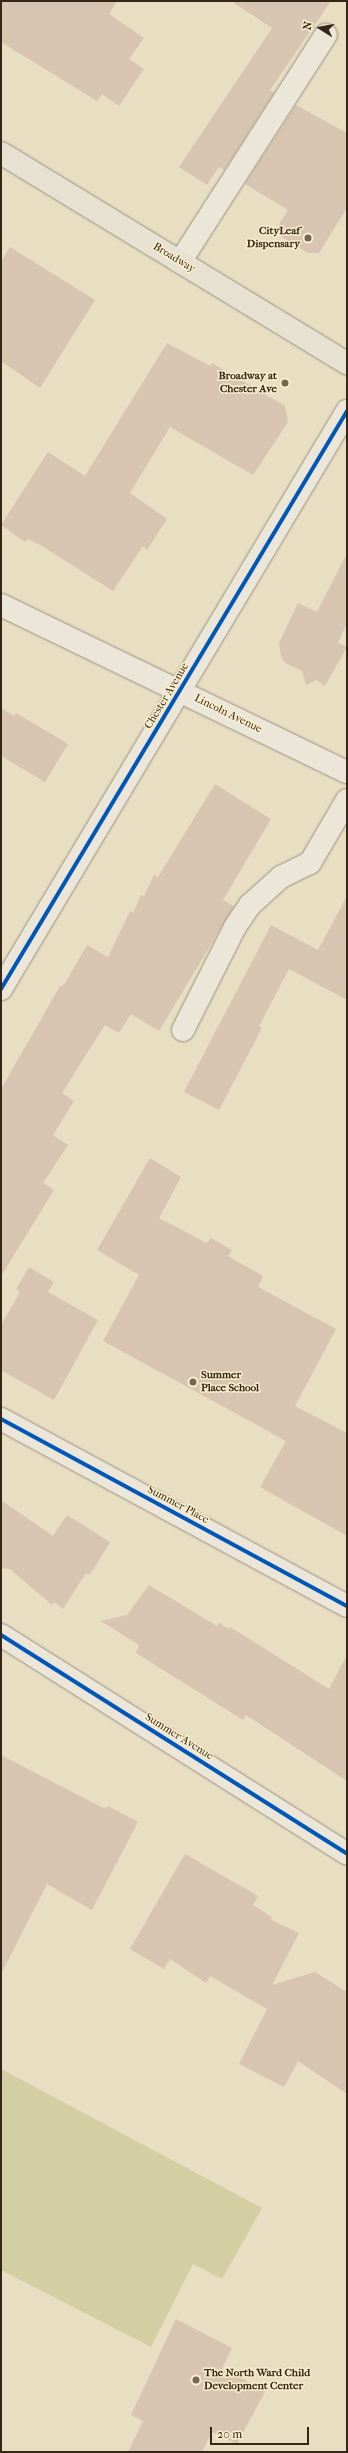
<!DOCTYPE html>
<style>
body{margin:0}
#map{position:relative;width:348px;height:2453px;overflow:hidden;background:#e8dec2;font-family:"IM FELL French Canon",serif}
div>[style]{position:absolute}
[style*='--x']{left:calc(var(--x)*1px);top:calc(var(--y)*1px);width:calc(var(--w)*1px);rotate:calc(var(--a)*1deg)}
.green>*{inset:0;background:#d4cfa2}
.building>*{inset:0;background:#d7c5b1}
.roads{filter:drop-shadow(0 0 1px #999281) drop-shadow(0 0 1px #999281)}
.minor>*{height:22px;margin:-11px;padding:0 11px;transform-origin:11px;border-radius:11px;background:#ebe6d8}
.major>*{height:22px;margin:-11px;padding:0 11px;transform-origin:11px;border-radius:11px;background:#e7e1d1}
.cycleway>*{height:4px;margin:-2px;padding:0 2px;transform-origin:2px;border-radius:2px;background:#0057b8}
.dots>*{width:11px;height:11px;translate:-50% -50%;box-sizing:border-box;border:2px solid #faeecd;border-radius:50%}
span{translate:-50% -50%;white-space:nowrap;text-align:center;line-height:1.15;-webkit-text-stroke:3px #faeecd;paint-order:stroke}
.poi-label{font-size:11px;color:#352717;font-weight:700}
.right{translate:-100% -50%;text-align:right}
.left{translate:0 -50%;text-align:left}
.street-label{font-size:11px;color:#352717}
.frame{position:absolute;inset:0;border:2px solid #352717;pointer-events:none}
.north{position:absolute;left:300px;top:8px;width:40px;height:40px;-webkit-text-stroke:3px #faeecd;paint-order:stroke;rotate:281deg;font-size:11px;font-weight:700;line-height:16px;text-align:center;color:#352717}
.north::after{content:'';display:block;margin:auto;width:14px;height:18px;background:#352717;clip-path:polygon(50% 0,100% 100%,50% 72%,0 100%)}
.scale{position:absolute;left:210px;top:2427px;width:99px;height:18px;box-sizing:border-box;border:2px solid #352717;border-top:0;padding-left:5px;font-size:12px;line-height:14px;white-space:nowrap;color:#352717;-webkit-text-stroke:3px #faeecd;paint-order:stroke}
</style>
<div id="map">
<div class="green">
<div style="clip-path:polygon(1px 2069px,262px 2208px,222px 2279px,193px 2264px,151px 2347px,1px 2270px)"></div>
</div>
<div class="building">
<div style="clip-path:polygon(1px 1px,117px 1px,109px 14px,144px 38px,129px 59px,144px 69px,119px 106px,102px 94px,97px 101px,1px 42px)"></div>
<div style="clip-path:polygon(231px 1px,331px 1px,270px 90px,274px 93px,224px 170px,219px 167px,207px 185px,179px 167px,272px 28px)"></div>
<div style="clip-path:polygon(296px 105px,347px 133px,347px 208px,319px 253px,308px 253px,274px 232px,288px 210px,245px 184px)"></div>
<div style="clip-path:polygon(10px 247px,95px 300px,40px 388px,1px 361px,1px 262px)"></div>
<div style="clip-path:polygon(167px 343px,210px 366px,212px 363px,285px 406px,288px 422px,253px 475px,170px 427px,130px 493px,167px 519px,147px 550px,143px 546px,113px 591px,42px 546px,28px 539px,25px 542px,1px 525px,48px 452px,85px 476px)"></div>
<div style="clip-path:polygon(347px 553px,347px 623px,338px 643px,347px 647px,325px 686px,316px 680px,306px 685px,302px 671px,285px 663px,281px 656px,279px 643px,298px 603px,317px 612px)"></div>
<div style="clip-path:polygon(1px 708px,14px 716px,16px 713px,68px 744px,45px 782px,1px 756px)"></div>
<div style="clip-path:polygon(215px 784px,271px 819px,223px 900px,234px 906px,159px 1031px,131px 1014px,119px 1033px,105px 1025px,84px 1058px,62px 1093px,74px 1101px,53px 1135px,68px 1145px,43px 1183px,54px 1190px,1px 1276px,1px 1089px,60px 986px,64px 985px,87px 945px,108px 957px,130px 911px,133px 913px,141px 895px,144px 896px,154px 875px,158px 877px)"></div>
<div style="clip-path:polygon(347px 896px,347px 1000px,289px 969px,259px 1026px,262px 1028px,219px 1110px,184px 1092px,271px 925px,318px 950px)"></div>
<div style="clip-path:polygon(150px 1158px,181px 1177px,159px 1218px,207px 1243px,211px 1238px,232px 1250px,228px 1256px,263px 1276px,258px 1287px,336px 1329px,295px 1406px,347px 1433px,347px 1536px,260px 1487px,286px 1441px,103px 1341px,139px 1275px,97px 1250px)"></div>
<div style="clip-path:polygon(29px 1267px,54px 1282px,48px 1292px,98px 1320px,54px 1400px,1px 1370px,1px 1325px,20px 1292px,16px 1289px)"></div>
<div style="clip-path:polygon(1px 1500px,53px 1536px,67px 1515px,110px 1542px,90px 1575px,86px 1573px,63px 1609px,54px 1602px,52px 1605px,10px 1569px,1px 1568px)"></div>
<div style="clip-path:polygon(149px 1585px,217px 1626px,219px 1623px,229px 1629px,230px 1627px,329px 1689px,347px 1655px,347px 1781px,246px 1715px,243px 1720px,136px 1653px,139px 1645px,101px 1621px,127px 1615px)"></div>
<div style="clip-path:polygon(1px 1755px,105px 1809px,108px 1806px,138px 1822px,92px 1910px,47px 1884px,1px 1974px)"></div>
<div style="clip-path:polygon(185px 1854px,258px 1896px,253px 1905px,272px 1917px,271px 1920px,299px 1933px,272px 1985px,315px 1972px,347px 1992px,347px 2094px,298px 2061px,284px 2087px,239px 2064px,267px 2009px,210px 1976px,206px 1983px,170px 1959px,164px 1969px,130px 1949px)"></div>
<div style="clip-path:polygon(176px 2319px,232px 2348px,222px 2369px,266px 2390px,237px 2444px,212px 2432px,202px 2452px,128px 2452px,143px 2421px,131px 2415px)"></div>
</div>
<div class="roads">
<div class="minor">
<div style="--x:180;--y:262;--w:270;--a:-57.3"></div>
<div style="--x:1;--y:605;--w:384;--a:25.8"></div>
<div style="--x:1;--y:989;--w:674;--a:-59.09"></div>
<div style="--x:183;--y:1030;--w:115;--a:-63.2"></div>
<div style="--x:235;--y:927;--w:27;--a:-56"></div>
<div style="--x:250;--y:905;--w:42;--a:-42.1"></div>
<div style="--x:281;--y:877;--w:32;--a:-26"></div>
<div style="--x:310;--y:863;--w:73;--a:-59.6"></div>
<div style="--x:1;--y:1419;--w:393;--a:28.4"></div>
<div style="--x:1;--y:1635;--w:409;--a:32.3"></div>
</div>
<div class="major">
<div style="--x:1;--y:153;--w:405;--a:31.3"></div>
</div>
</div>
<div class="cycleway">
<div style="--x:1;--y:989;--w:674;--a:-59.09"></div>
<div style="--x:1;--y:1419;--w:393;--a:28.4"></div>
<div style="--x:1;--y:1635;--w:409;--a:32.3"></div>
</div>
<div class="dots">
<div style="left:308px;top:238px;background:#746753"></div>
<div style="left:285px;top:383px;background:#746753"></div>
<div style="left:193px;top:1382px;background:#746753"></div>
<div style="left:196px;top:2380px;background:#746753"></div>
</div>
<div class="poi-label">
<span class="right" style="left:300px;top:238px">CityLeaf<br>Dispensary</span>
<span class="right" style="left:277px;top:383px">Broadway at<br>Chester Ave</span>
<span class="left" style="left:201px;top:1382px">Summer<br>Place School</span>
<span class="left" style="left:204px;top:2380px">The North Ward Child<br>Development Center</span>
</div>
<div class="street-label">
<span style="left:174px;top:258px;rotate:31deg">Broadway</span>
<span style="left:167px;top:696px;rotate:-59deg">Chester Avenue</span>
<span style="left:228px;top:714px;rotate:26deg">Lincoln Avenue</span>
<span style="left:178px;top:1505px;rotate:28deg">Summer Place</span>
<span style="left:179px;top:1737px;rotate:32deg">Summer Avenue</span>
</div>
<div class="frame"></div>
<div class="north">N</div>
<div class="scale">20 m</div>
</div>
